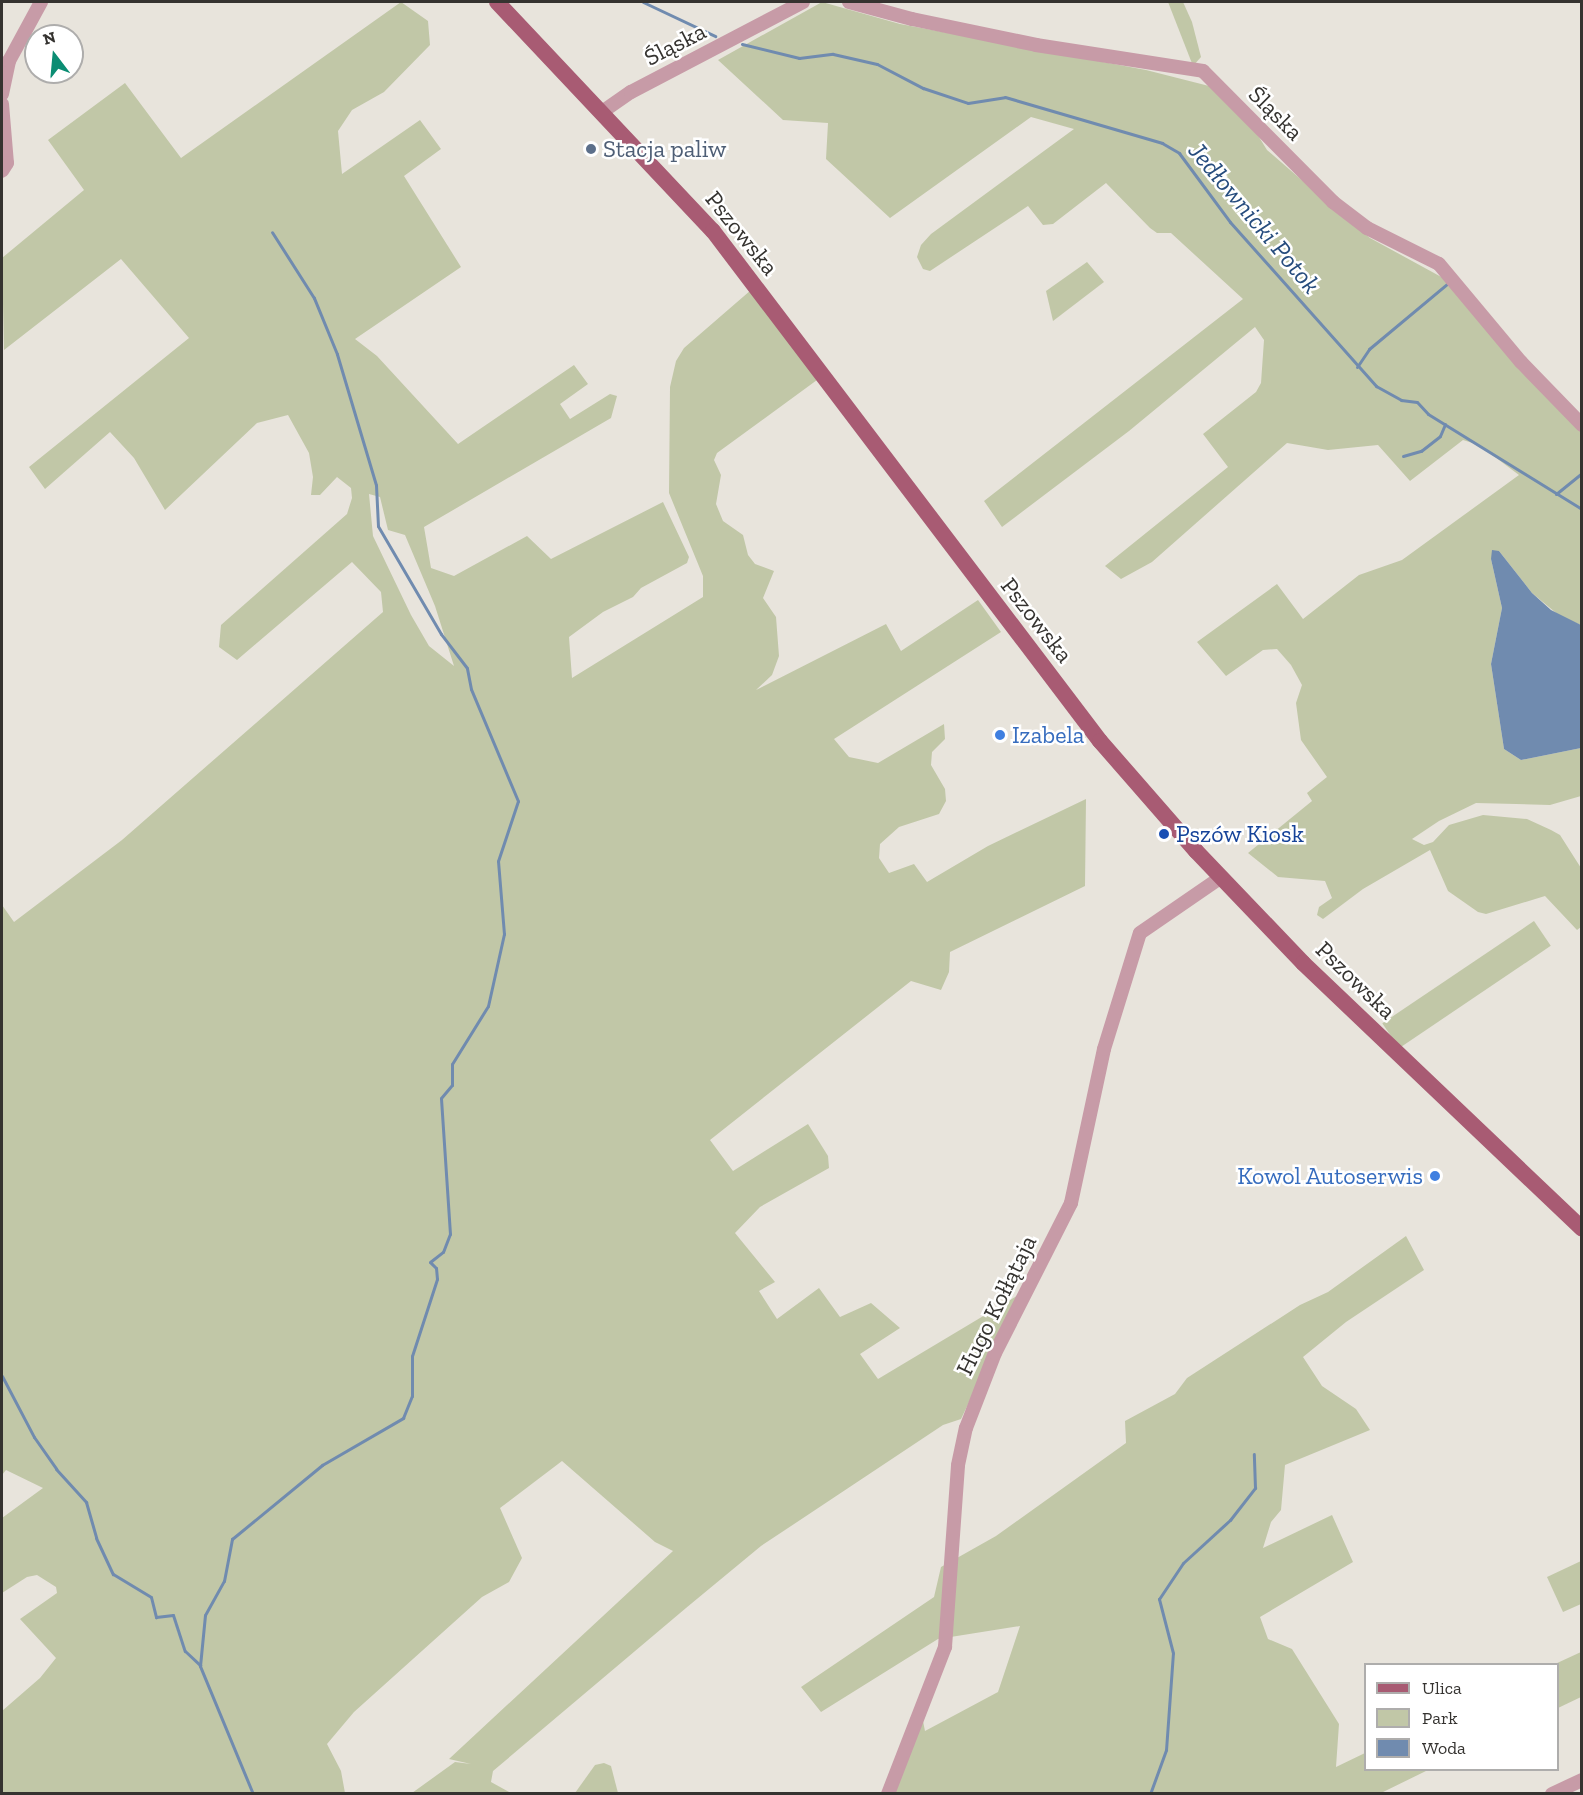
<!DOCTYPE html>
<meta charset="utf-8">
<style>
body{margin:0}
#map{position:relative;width:1583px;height:1795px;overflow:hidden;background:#e8e4dc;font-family:"Zilla Slab",serif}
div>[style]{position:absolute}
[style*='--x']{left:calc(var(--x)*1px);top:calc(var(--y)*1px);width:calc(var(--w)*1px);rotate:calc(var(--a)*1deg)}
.green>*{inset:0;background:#c1c7a7;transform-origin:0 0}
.water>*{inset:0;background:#708baf}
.stream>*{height:3px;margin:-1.5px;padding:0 1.5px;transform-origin:1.5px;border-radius:1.5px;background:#708baf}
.minor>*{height:14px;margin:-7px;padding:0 7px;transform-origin:7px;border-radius:7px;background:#c79ba7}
.major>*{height:16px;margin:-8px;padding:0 8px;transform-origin:8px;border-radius:8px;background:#a85b73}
.dots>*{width:16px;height:16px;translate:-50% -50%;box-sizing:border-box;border:3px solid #fff;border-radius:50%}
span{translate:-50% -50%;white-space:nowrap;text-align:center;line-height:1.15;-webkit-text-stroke:5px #fff;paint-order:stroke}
.street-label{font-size:24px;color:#353330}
.service-label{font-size:24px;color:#4e5e75}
.left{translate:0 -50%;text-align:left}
.shop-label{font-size:24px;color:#366cbe}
.right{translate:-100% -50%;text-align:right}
.transit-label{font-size:24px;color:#164399}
.water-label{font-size:26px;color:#264c7d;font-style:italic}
.frame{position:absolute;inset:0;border:3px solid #353330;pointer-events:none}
.legend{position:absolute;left:1364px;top:1663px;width:195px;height:108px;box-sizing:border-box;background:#fff;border:2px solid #aeadac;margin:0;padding:8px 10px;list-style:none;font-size:18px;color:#353330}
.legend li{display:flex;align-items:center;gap:12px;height:30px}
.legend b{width:30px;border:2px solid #aeadac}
.north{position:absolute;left:24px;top:24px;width:60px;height:60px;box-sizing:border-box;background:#fff;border:2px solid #aeadac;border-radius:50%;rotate:344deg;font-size:16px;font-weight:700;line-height:24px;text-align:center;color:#353330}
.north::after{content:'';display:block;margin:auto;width:21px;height:27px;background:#0b8d73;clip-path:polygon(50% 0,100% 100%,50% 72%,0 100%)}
</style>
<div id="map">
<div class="green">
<div style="clip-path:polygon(evenodd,401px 2px,428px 21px,430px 45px,384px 92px,352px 110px,338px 131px,342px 174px,420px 120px,441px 149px,404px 176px,461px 267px,355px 339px,377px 356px,458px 444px,574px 365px,588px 384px,560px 404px,570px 419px,610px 394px,617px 396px,611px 418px,424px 527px,431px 568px,454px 576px,527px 536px,551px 559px,663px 502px,689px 557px,687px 563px,641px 588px,633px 597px,603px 612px,569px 637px,572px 678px,703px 597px,703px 576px,669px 493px,670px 387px,676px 361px,684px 348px,751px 290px,817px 380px,717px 453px,714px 460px,721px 475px,716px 504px,723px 521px,743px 535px,748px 555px,755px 564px,774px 571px,763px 598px,776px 617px,779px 656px,772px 675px,756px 690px,886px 624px,901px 651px,978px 600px,1001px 632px,834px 739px,849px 757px,878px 763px,944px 724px,945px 739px,932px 752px,931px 765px,945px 789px,946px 801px,939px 814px,899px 827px,880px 844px,879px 858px,889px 873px,914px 864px,927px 882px,988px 846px,1086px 799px,1085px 886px,950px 952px,949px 972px,941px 990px,911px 981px,710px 1140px,733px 1171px,808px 1124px,828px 1156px,829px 1168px,760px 1207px,735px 1233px,775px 1282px,759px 1291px,777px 1319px,819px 1288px,840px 1317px,871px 1303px,900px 1328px,860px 1354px,878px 1379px,1020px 1294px,961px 1419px,943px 1425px,761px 1546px,686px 1608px,493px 1771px,491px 1782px,511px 1793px,412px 1793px,455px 1762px,471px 1764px,449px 1759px,673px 1551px,655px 1542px,562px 1461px,500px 1508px,522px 1558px,509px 1582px,482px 1597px,354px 1712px,327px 1744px,341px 1771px,345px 1793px,2px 1793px,2px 1711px,40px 1678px,56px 1658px,20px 1619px,57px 1593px,56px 1587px,37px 1575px,27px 1577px,2px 1593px,2px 1518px,43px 1488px,6px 1470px,2px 1475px,2px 905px,14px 922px,122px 840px,383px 612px,381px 592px,352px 562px,237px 660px,219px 647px,221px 625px,347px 514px,352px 498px,351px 488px,337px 477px,320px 495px,311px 495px,313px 477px,309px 453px,288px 415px,257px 423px,165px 510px,134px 458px,110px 432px,45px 489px,29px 467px,189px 338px,121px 259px,4px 350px,2px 258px,84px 190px,48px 140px,125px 83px,181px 158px,401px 2px,369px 494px,380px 497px,388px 530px,405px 535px,435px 606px,454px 666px,429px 646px,411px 615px,373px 536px,369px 494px)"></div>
<div style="clip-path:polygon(822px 2px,900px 24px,1146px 70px,1209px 86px,1254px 129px,1267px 150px,1343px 216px,1370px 238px,1445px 279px,1581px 429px,1581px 625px,1561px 617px,1532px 593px,1499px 551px,1491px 559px,1502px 608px,1491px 664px,1504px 749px,1521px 760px,1581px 748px,1581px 796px,1550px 805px,1476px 803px,1439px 821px,1412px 839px,1424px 845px,1433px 842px,1449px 825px,1483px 815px,1527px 819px,1551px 830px,1560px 835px,1581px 868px,1581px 927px,1577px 930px,1545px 896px,1486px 914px,1478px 912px,1448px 891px,1430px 850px,1363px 889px,1323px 919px,1317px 915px,1319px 907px,1332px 898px,1325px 881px,1278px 877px,1248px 853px,1312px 801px,1307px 793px,1327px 777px,1301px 740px,1296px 703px,1302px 685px,1291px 665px,1277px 649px,1263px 650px,1226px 676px,1197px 642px,1277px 584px,1303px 619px,1359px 575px,1402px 560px,1519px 475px,1479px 445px,1463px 440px,1410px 481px,1378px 445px,1328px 450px,1287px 443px,1152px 562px,1121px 579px,1105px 566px,1228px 467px,1203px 434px,1256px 392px,1261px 383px,1264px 340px,1255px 327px,1129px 431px,1002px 527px,984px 501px,1243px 299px,1171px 233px,1157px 233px,1150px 228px,1106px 183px,1053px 224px,1043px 225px,1028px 206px,930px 271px,923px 269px,917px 257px,921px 245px,931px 234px,1074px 129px,1031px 117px,890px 218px,826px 159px,828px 123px,783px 120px,718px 60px)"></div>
<div style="clip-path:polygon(1168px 2px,1183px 2px,1192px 22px,1201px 57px,1193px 66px)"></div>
<div style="clip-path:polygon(1087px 262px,1104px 282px,1053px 321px,1046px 291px)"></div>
<div style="left:1534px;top:921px;width:30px;height:183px;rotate:56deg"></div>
<div style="clip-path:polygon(1406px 1236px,1424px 1270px,1346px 1322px,1303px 1357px,1322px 1386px,1356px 1409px,1370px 1430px,1285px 1465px,1281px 1510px,1271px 1522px,1263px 1548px,1332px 1515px,1353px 1562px,1260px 1617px,1268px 1639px,1292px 1649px,1339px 1724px,1336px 1767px,1365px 1753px,1366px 1770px,1428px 1770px,1379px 1794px,895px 1793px,923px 1721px,925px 1731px,998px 1692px,1020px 1626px,938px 1639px,821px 1712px,801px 1687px,934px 1597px,941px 1567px,996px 1536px,1126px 1443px,1125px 1421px,1175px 1394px,1187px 1378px,1300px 1305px,1328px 1292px)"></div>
<div style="clip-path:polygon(1581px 1561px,1581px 1604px,1563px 1612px,1547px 1577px)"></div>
<div style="clip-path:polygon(1581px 1652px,1581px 1697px,1558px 1708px,1555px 1664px)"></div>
<div style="clip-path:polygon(604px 1763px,611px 1766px,618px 1793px,575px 1793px,595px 1765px)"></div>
</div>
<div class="water">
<div style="clip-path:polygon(1492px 550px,1499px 551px,1532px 593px,1551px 610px,1581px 625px,1581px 748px,1521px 760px,1504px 749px,1491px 664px,1502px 608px,1491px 559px)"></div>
</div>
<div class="stream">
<div style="--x:643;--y:2;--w:80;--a:25.3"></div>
<div style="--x:742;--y:44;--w:59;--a:13.8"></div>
<div style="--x:799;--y:58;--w:34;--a:-7"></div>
<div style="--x:833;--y:54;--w:45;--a:12.8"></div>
<div style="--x:877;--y:64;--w:52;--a:27.6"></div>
<div style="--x:923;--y:88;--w:47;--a:18.4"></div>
<div style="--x:968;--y:103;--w:37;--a:-9"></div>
<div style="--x:1005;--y:97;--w:164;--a:16.3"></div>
<div style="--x:1162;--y:143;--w:20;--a:30"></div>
<div style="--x:1179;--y:153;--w:86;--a:53.5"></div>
<div style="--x:1230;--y:222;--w:220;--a:48.3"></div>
<div style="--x:1376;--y:386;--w:29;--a:29"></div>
<div style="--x:1401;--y:400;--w:16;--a:7"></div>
<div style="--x:1417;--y:402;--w:16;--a:47"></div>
<div style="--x:1428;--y:414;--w:181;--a:31.7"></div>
<div style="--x:1357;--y:367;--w:22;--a:-56"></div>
<div style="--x:1369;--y:349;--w:102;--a:-39.8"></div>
<div style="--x:1403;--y:456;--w:19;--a:-16"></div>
<div style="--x:1421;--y:451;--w:24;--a:-38"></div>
<div style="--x:1440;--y:436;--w:13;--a:-67"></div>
<div style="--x:1556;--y:494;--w:33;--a:-39"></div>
<div style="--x:2;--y:1376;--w:69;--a:62.3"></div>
<div style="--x:34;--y:1437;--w:39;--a:55"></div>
<div style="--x:56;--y:1469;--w:45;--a:47.7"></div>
<div style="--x:86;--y:1502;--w:37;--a:74"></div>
<div style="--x:96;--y:1538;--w:40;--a:65"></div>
<div style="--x:113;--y:1574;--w:44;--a:31.2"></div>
<div style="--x:151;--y:1597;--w:21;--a:76"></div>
<div style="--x:156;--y:1617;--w:17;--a:-7"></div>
<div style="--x:173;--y:1615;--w:38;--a:72"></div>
<div style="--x:185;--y:1651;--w:21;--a:43"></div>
<div style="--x:253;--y:1794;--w:139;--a:-112.5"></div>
<div style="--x:200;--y:1666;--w:51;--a:-84.4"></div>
<div style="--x:205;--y:1615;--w:39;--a:-61"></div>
<div style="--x:224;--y:1581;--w:43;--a:-79.2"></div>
<div style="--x:232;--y:1539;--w:117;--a:-39.4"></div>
<div style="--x:322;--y:1465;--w:94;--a:-30.1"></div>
<div style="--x:403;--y:1418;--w:24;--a:-68"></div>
<div style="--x:412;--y:1396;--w:40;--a:-90"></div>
<div style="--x:412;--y:1356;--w:81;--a:-72"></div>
<div style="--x:437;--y:1279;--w:11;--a:-95"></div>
<div style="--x:436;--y:1268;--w:8;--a:-135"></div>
<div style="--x:430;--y:1262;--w:16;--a:-38"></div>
<div style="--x:443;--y:1252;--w:19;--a:-69"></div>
<div style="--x:450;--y:1234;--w:136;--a:-93.8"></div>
<div style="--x:441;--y:1098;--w:17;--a:-50"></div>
<div style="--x:452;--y:1085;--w:21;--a:-90"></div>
<div style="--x:452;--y:1064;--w:68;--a:-58.2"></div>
<div style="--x:488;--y:1006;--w:74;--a:-77.5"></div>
<div style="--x:504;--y:934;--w:73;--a:-94.7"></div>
<div style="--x:498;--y:861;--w:63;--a:-71.6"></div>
<div style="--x:518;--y:801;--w:121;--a:-112.8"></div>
<div style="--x:471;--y:689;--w:21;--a:-101"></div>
<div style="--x:467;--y:668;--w:43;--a:-127.4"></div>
<div style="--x:441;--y:634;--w:125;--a:-120.3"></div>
<div style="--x:378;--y:526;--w:41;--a:-92.8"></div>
<div style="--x:376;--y:485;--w:137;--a:-106.6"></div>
<div style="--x:337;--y:354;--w:61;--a:-112.3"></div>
<div style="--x:314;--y:298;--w:78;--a:-122.5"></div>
<div style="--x:1150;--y:1794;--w:47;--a:-70"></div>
<div style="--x:1166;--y:1750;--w:97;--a:-85.9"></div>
<div style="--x:1173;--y:1653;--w:56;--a:-104.5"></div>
<div style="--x:1159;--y:1599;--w:43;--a:-56.3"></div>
<div style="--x:1183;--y:1563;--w:64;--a:-42.5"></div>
<div style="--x:1230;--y:1520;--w:41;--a:-52"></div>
<div style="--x:1255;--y:1488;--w:34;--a:-92"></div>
</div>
<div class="minor">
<div style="--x:849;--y:2;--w:65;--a:15.1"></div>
<div style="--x:912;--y:19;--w:127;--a:11.8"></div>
<div style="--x:1036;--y:45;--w:169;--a:8.8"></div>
<div style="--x:1203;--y:71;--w:185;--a:45.2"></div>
<div style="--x:1333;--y:202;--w:43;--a:37.4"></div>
<div style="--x:1367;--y:228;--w:80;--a:26.6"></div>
<div style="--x:1439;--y:264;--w:128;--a:50.1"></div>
<div style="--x:1521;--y:362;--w:88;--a:45.9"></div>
<div style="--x:2;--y:94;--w:34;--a:-78"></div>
<div style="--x:9;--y:61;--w:67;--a:-61.5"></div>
<div style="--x:2;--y:104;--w:59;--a:85.2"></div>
<div style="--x:7;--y:163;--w:9;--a:122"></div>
<div style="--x:602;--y:112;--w:35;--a:-35"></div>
<div style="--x:631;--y:92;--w:194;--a:-27.6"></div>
<div style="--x:888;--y:1794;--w:158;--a:-68.8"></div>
<div style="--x:945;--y:1647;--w:182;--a:-85.9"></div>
<div style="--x:958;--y:1465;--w:38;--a:-78"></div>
<div style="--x:966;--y:1428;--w:80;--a:-68.9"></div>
<div style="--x:995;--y:1353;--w:168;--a:-63.1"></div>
<div style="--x:1071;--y:1203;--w:157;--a:-77.9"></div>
<div style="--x:1104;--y:1049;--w:121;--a:-72.8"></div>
<div style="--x:1140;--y:933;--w:97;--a:-34.5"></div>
<div style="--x:1552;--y:1794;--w:33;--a:-25"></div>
</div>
<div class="major">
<div style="--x:497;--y:2;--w:315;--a:46.7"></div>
<div style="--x:713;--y:231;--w:640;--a:52.81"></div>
<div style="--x:1100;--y:741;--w:146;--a:48.9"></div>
<div style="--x:1196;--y:851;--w:155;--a:46.3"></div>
<div style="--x:1303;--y:963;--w:385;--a:43.6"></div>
</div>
<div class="dots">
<div style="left:591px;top:149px;background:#5c6f8a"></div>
<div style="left:1000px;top:735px;background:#3f7fe0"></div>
<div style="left:1164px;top:834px;background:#1a4fb4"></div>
<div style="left:1435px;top:1176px;background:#3f7fe0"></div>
</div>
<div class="street-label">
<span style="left:675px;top:44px;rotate:-27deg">Śląska</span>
<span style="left:1276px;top:113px;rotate:45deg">Śląska</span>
<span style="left:742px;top:233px;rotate:51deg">Pszowska</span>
<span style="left:1037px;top:620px;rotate:52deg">Pszowska</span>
<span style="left:1356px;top:980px;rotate:44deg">Pszowska</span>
<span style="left:996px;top:1305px;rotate:-64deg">Hugo Kołłątaja</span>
</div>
<div class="service-label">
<span class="left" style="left:603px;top:149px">Stacja paliw</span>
</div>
<div class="shop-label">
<span class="left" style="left:1012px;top:735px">Izabela</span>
<span class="right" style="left:1423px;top:1176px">Kowol Autoserwis</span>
</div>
<div class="transit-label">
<span class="left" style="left:1176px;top:834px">Pszów Kiosk</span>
</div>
<div class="water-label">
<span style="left:1254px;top:218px;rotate:50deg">Jedłownicki Potok</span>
</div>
<div class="frame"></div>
<ul class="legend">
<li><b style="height:8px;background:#a85b73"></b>Ulica</li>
<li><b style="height:16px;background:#c1c7a7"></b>Park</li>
<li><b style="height:16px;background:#708baf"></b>Woda</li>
</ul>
<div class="north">N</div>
</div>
